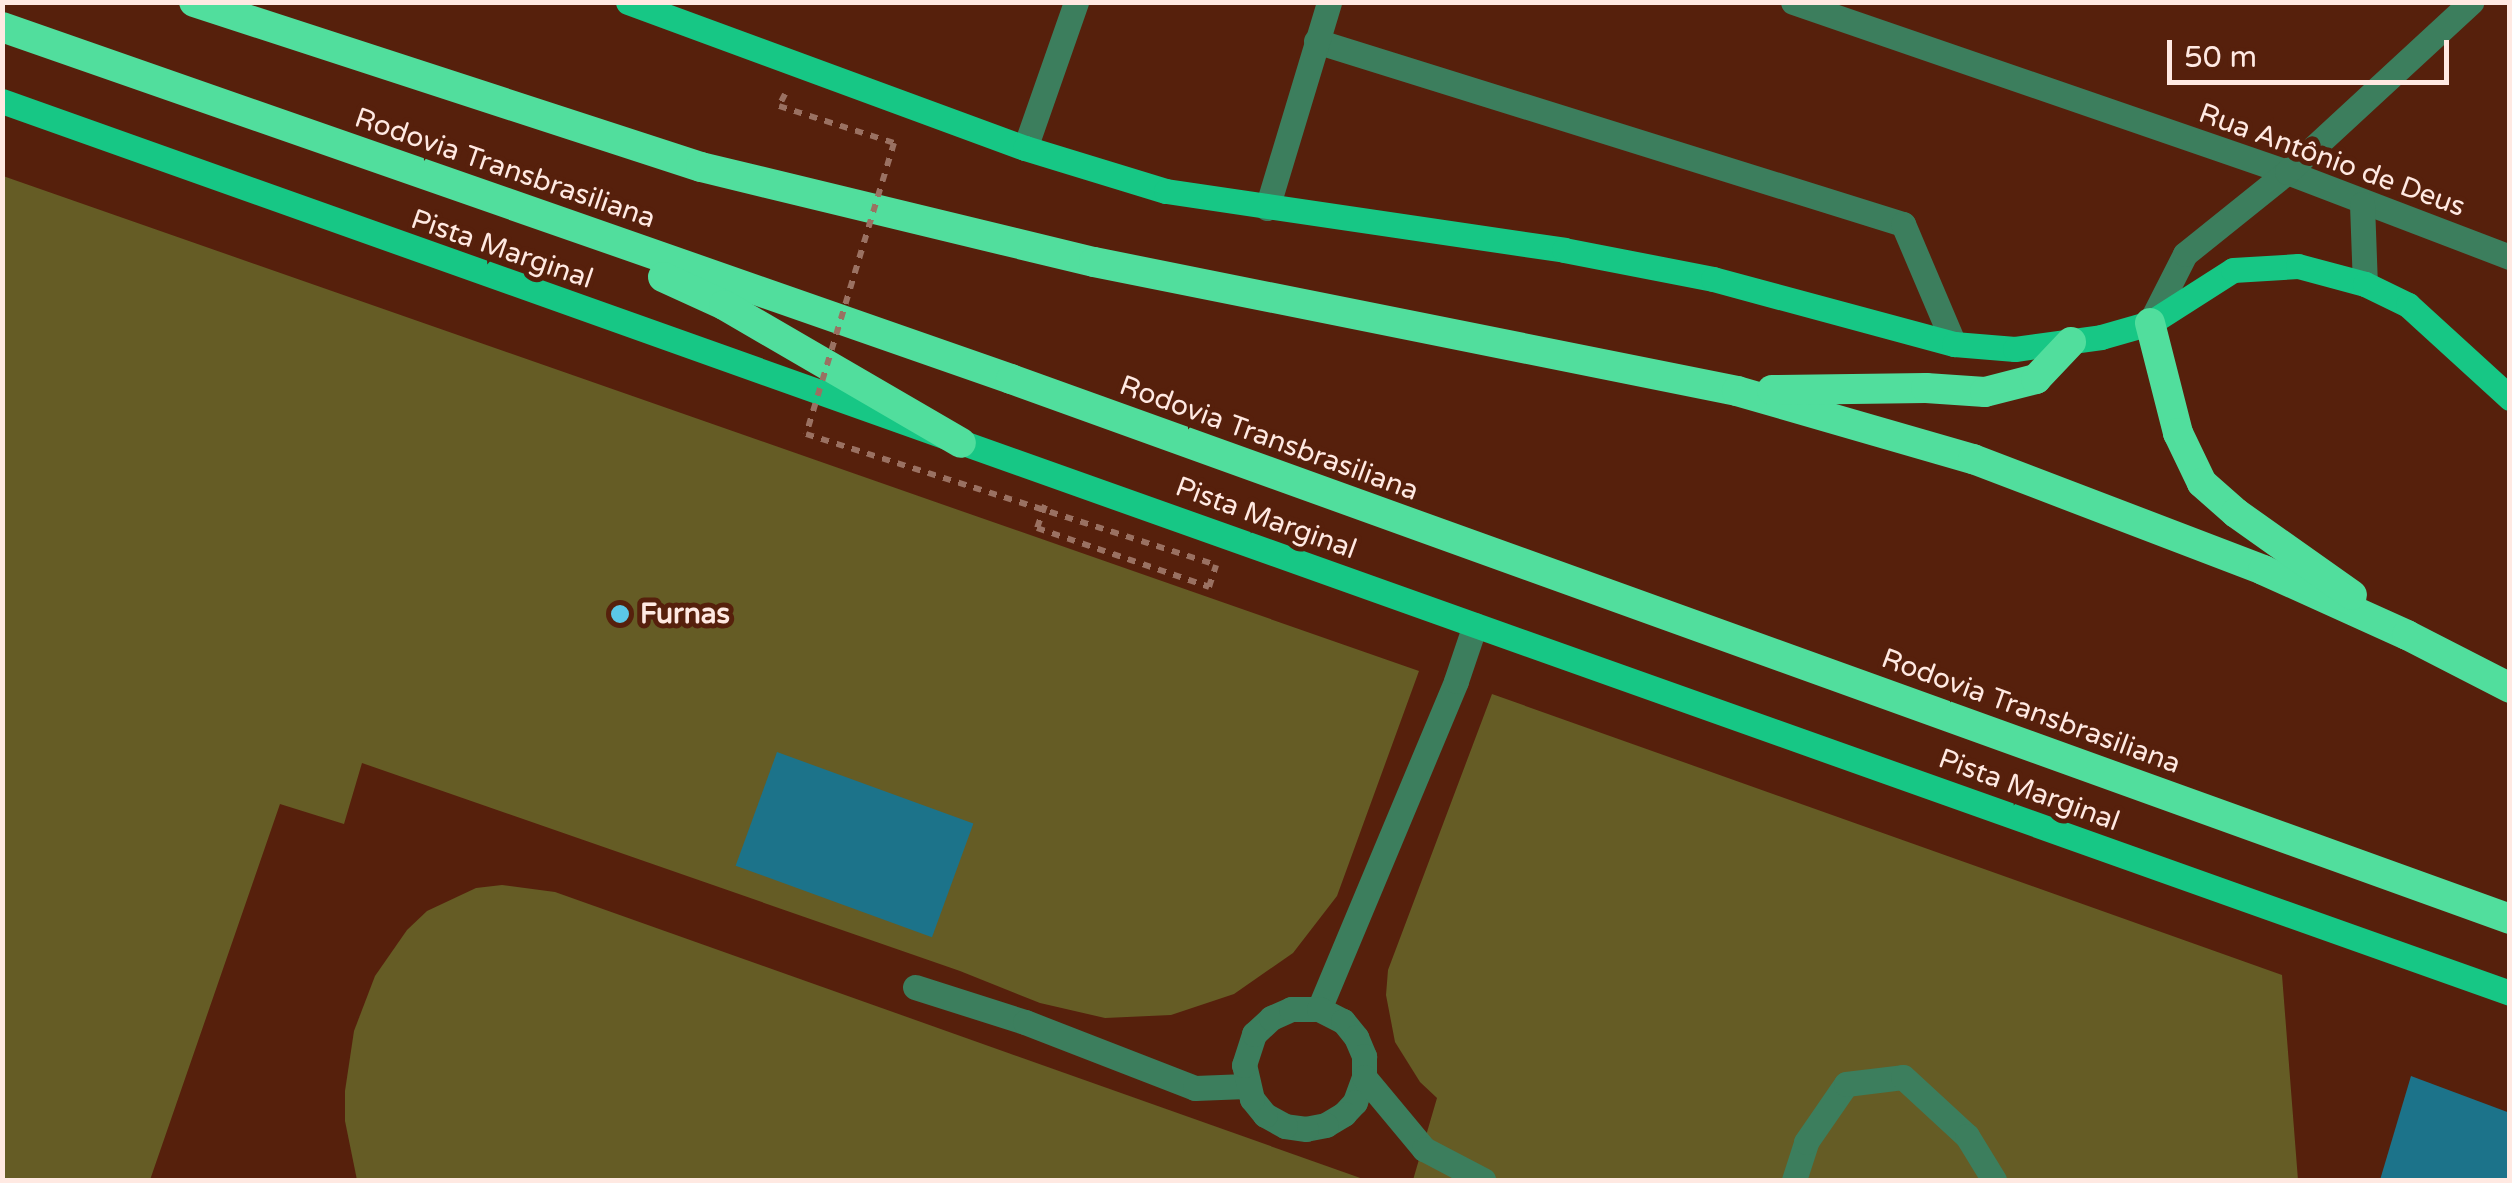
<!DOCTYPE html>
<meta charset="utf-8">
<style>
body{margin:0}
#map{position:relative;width:2512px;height:1183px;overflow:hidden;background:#56200c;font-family:"Varela Round",sans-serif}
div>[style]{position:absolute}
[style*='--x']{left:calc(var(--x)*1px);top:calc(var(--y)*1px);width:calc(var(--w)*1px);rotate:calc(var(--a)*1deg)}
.green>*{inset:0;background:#655c25}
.building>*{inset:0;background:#1c738a;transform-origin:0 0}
.path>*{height:6px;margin-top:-3px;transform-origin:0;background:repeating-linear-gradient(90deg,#9a7162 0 8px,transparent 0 16px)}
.minor>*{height:25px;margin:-12.5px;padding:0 12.5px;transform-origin:12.5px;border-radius:12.5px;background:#3c7e5d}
.major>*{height:25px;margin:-12.5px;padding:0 12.5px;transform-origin:12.5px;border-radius:12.5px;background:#17c785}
.highway>*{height:30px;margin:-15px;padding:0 15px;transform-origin:15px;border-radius:15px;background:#51de9d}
.path-bridge>*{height:6px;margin-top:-3px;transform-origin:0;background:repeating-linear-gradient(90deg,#9a7162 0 8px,transparent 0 16px)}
.dots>*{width:28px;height:28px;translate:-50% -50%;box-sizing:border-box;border:5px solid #56200c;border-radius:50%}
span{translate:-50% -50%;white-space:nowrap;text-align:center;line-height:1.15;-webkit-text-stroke:10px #56200c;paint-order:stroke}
.street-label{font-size:28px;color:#ffe9e2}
.poi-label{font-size:28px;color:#ffe9e2;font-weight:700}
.left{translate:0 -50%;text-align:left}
.frame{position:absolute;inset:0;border:5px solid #ffe9e2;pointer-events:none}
.scale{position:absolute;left:2167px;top:40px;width:282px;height:45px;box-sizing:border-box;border:5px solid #ffe9e2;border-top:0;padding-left:12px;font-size:30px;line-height:35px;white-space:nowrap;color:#ffe9e2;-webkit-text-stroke:8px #56200c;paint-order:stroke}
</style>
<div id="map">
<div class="green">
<div style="clip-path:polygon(3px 176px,1419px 671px,1337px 896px,1293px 953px,1234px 994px,1171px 1015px,1105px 1018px,1040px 1003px,960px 971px,362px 763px,344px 824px,280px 804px,150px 1180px,3px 1180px)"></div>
<div style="clip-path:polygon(1492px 694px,2282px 975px,2298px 1180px,1413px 1180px,1437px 1098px,1420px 1082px,1395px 1042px,1386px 995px,1388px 970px)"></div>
<div style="clip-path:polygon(502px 885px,555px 892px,1366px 1180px,357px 1180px,345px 1121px,345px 1091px,354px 1031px,375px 976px,407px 930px,427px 911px,476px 888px)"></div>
</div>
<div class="building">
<div style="left:777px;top:752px;width:209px;height:121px;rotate:20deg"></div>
<div style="clip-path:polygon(2411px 1076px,2510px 1113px,2510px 1180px,2380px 1180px)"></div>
</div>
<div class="path">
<div style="--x:785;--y:94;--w:13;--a:117"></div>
<div style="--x:779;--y:106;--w:121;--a:17.8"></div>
<div style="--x:1045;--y:505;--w:24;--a:109"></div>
<div style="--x:1037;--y:528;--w:182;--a:18.9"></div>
<div style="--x:1209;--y:587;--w:23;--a:-72"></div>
</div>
<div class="minor">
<div style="--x:1793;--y:2;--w:522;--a:18.99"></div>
<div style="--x:2287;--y:172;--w:239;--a:20.9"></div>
<div style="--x:1316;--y:41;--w:615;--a:17.32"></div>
<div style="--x:1903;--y:224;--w:130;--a:67"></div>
<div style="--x:1025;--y:148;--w:155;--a:-70.7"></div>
<div style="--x:2362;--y:204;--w:80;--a:87.9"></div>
<div style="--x:1267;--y:208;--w:215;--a:-73.2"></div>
<div style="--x:2150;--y:323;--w:77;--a:-63.1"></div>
<div style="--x:2185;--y:254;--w:131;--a:-38.8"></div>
<div style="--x:2287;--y:172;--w:251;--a:-42.7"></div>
<div style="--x:915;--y:987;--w:115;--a:17.7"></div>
<div style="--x:1025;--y:1022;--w:182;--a:21.2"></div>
<div style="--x:1195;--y:1088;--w:51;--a:-2.2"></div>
<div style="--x:1319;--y:1009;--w:355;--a:-67.3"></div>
<div style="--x:1456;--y:681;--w:59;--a:-71.3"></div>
<div style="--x:1364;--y:1077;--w:27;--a:110"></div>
<div style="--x:1355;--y:1102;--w:16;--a:133"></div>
<div style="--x:1344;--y:1114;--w:21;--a:149"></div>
<div style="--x:1326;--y:1125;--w:20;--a:169"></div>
<div style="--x:1306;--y:1129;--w:21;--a:-172"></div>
<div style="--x:1285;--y:1126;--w:23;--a:-151"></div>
<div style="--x:1265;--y:1115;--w:21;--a:-129"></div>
<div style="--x:1252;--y:1099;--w:35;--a:-103"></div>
<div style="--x:1244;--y:1065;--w:33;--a:-72"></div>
<div style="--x:1254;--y:1034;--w:23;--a:-43"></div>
<div style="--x:1271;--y:1018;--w:22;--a:-24"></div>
<div style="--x:1291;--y:1009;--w:28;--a:0"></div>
<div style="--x:1319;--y:1009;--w:27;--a:27"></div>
<div style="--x:1343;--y:1021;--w:21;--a:51"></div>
<div style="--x:1356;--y:1037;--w:21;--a:67"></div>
<div style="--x:1364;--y:1056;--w:21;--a:90"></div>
<div style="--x:1364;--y:1077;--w:94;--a:50.2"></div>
<div style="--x:1424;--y:1149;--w:67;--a:27.7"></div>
<div style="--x:1794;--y:1180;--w:40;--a:-72"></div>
<div style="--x:1806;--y:1142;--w:70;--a:-55.4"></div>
<div style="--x:1846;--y:1084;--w:57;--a:-7"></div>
<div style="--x:1903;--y:1077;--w:87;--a:42.7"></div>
<div style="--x:1967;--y:1136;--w:52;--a:58.5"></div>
</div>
<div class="major">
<div style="--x:628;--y:2;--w:423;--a:20.2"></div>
<div style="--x:1025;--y:148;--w:147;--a:17"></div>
<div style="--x:1166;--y:191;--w:402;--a:8.4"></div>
<div style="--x:1564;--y:250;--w:152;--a:11"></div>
<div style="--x:1713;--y:279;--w:250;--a:15.1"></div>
<div style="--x:1954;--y:344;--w:61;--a:4.7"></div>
<div style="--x:2015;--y:349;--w:87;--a:-7.9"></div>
<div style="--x:2101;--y:337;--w:51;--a:-15.9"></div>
<div style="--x:2150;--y:323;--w:98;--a:-32.6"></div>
<div style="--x:2233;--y:270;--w:65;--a:-3.5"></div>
<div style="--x:2298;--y:266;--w:69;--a:15"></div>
<div style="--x:2365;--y:284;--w:48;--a:26"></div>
<div style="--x:2408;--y:305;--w:138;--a:42.4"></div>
<div style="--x:2;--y:101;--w:2662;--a:19.58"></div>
</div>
<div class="highway">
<div style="--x:194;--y:2;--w:533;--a:18.03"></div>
<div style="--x:701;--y:167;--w:404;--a:13.6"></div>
<div style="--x:1094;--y:262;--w:656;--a:11.34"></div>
<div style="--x:1737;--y:391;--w:246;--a:16.1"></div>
<div style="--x:1973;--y:459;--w:311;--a:20.9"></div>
<div style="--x:2263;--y:570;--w:158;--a:24.3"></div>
<div style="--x:2407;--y:635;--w:116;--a:27.2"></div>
<div style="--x:2;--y:27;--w:1069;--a:19.23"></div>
<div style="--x:1011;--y:379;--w:1593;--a:19.81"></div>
<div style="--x:663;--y:277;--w:67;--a:24.7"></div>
<div style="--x:724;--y:305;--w:274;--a:30.2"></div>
<div style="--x:2150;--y:323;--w:114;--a:75.7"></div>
<div style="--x:2178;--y:433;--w:55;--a:64.4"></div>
<div style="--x:2202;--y:483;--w:45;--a:41.4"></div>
<div style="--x:2236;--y:513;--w:142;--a:35.3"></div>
<div style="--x:1772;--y:390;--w:154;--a:-0.7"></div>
<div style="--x:1926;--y:388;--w:59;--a:3.9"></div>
<div style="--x:1985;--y:392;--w:53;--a:-14.3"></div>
<div style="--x:2036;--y:379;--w:51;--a:-46.6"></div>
</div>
<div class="path-bridge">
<div style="--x:894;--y:143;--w:304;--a:106.8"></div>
<div style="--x:806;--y:434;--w:430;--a:17.7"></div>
</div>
<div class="dots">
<div style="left:620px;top:614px;background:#5bc7e7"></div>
</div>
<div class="street-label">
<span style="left:2332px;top:160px;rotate:20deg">Rua Antônio de Deus</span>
<span style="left:505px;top:168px;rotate:19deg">Rodovia Transbrasiliana</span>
<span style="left:502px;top:249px;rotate:19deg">Pista Marginal</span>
<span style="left:1269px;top:438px;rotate:20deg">Rodovia Transbrasiliana</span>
<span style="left:1266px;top:518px;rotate:20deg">Pista Marginal</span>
<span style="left:2031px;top:711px;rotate:20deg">Rodovia Transbrasiliana</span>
<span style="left:2029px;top:790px;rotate:20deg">Pista Marginal</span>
</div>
<div class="poi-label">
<span class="left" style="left:640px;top:614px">Furnas</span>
</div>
<div class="frame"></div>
<div class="scale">50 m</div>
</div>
